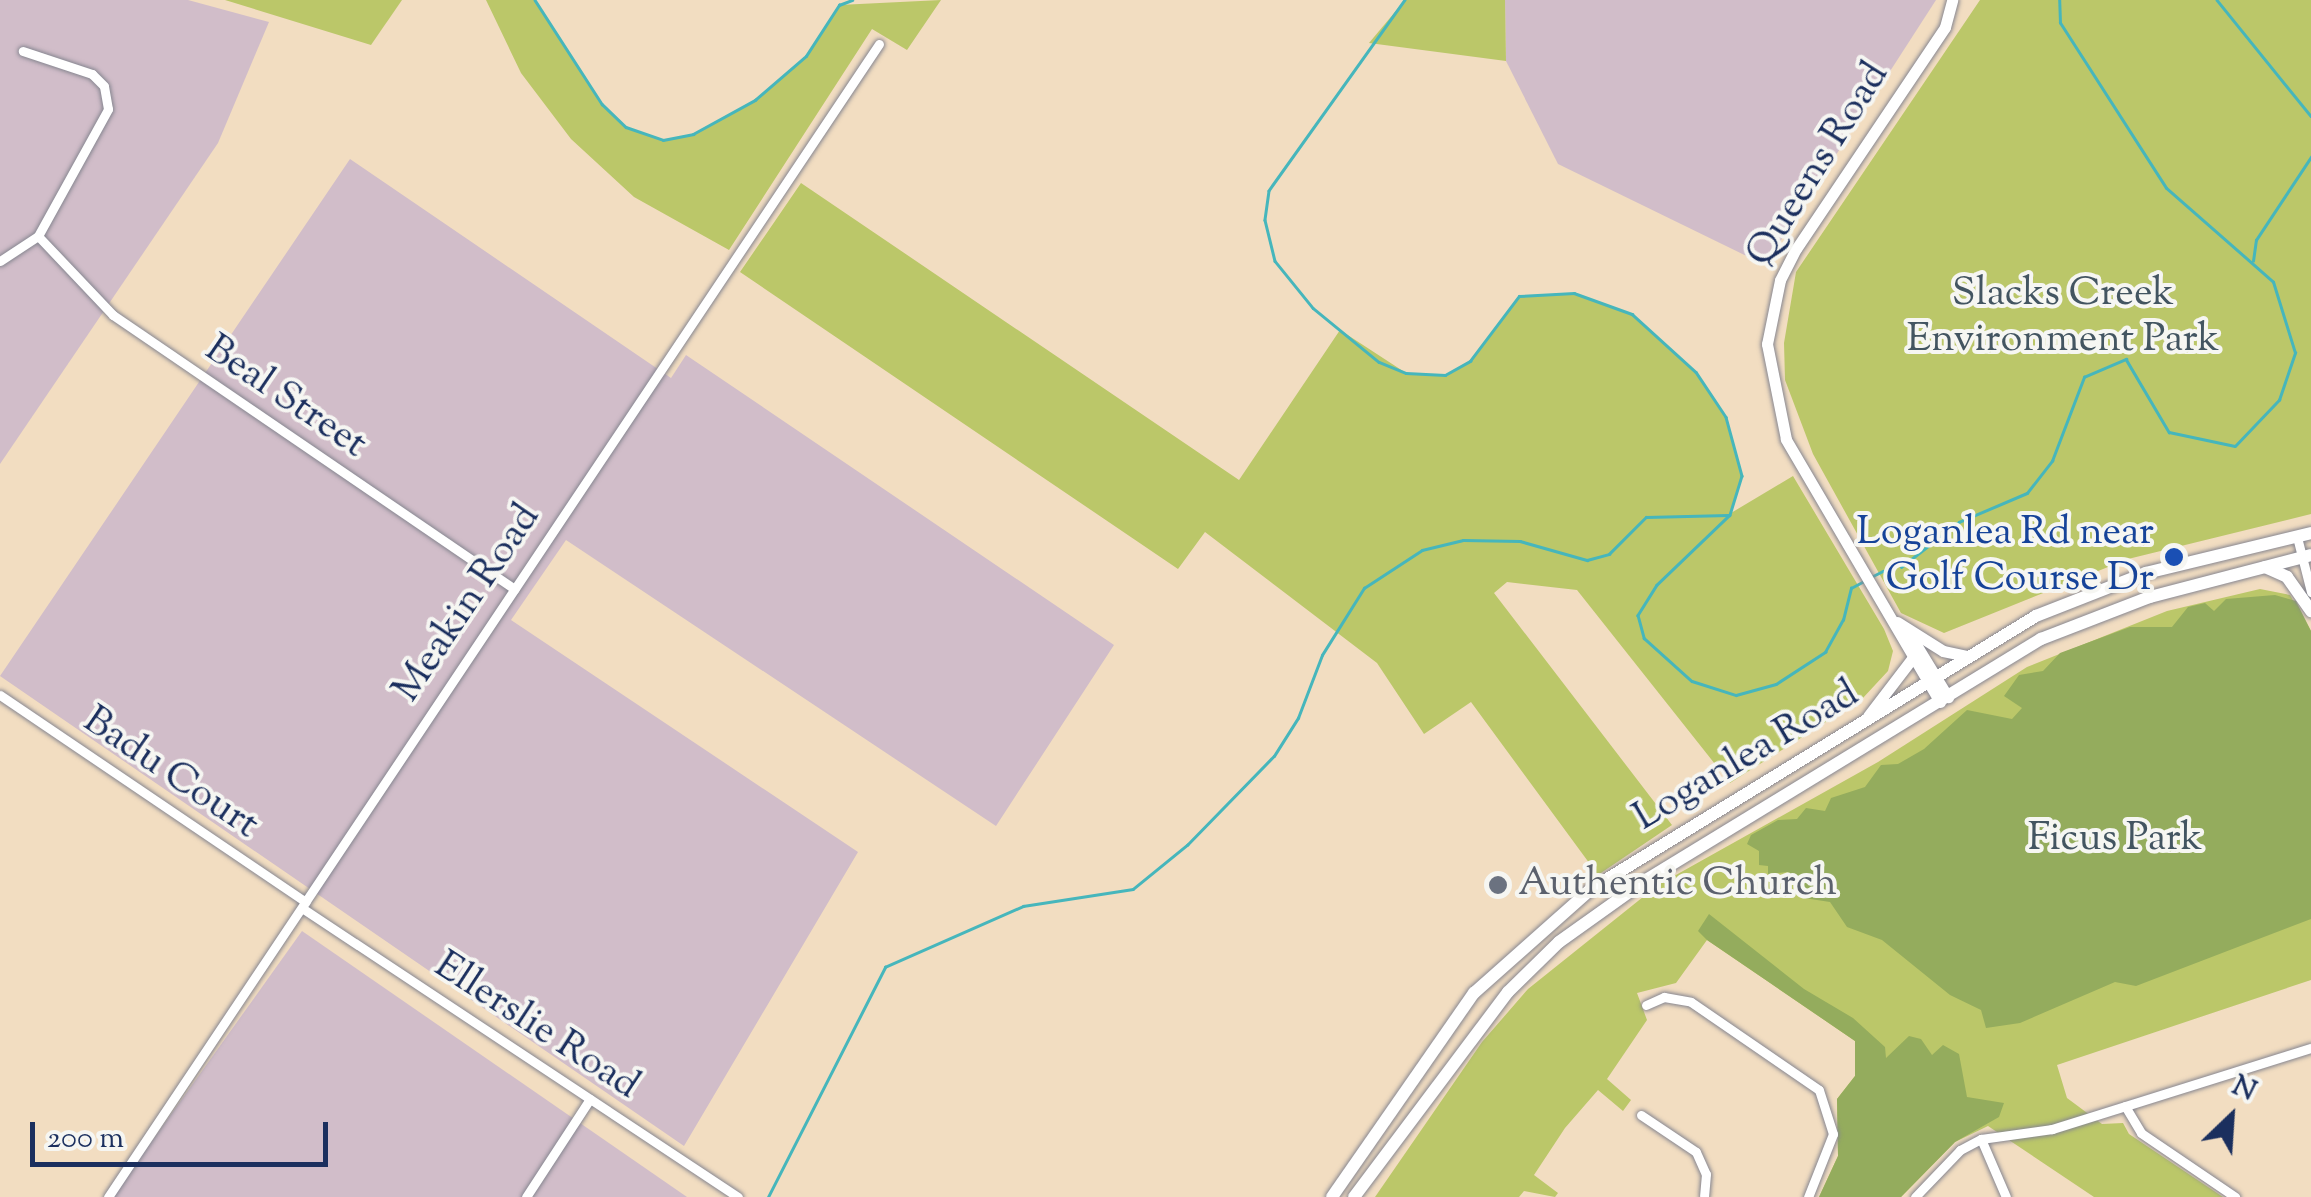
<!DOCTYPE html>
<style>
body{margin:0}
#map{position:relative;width:2311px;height:1197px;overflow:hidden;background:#f2ddc1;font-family:"Sorts Mill Goudy",serif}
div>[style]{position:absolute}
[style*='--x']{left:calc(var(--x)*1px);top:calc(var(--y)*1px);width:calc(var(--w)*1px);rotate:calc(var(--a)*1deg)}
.industrial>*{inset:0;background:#d1bdc9}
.green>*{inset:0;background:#bbc769}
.forest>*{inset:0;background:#94ac5d}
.stream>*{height:2.5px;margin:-1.25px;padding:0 1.25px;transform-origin:1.25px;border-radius:1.25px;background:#46b6bc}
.roads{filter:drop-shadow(0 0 2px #868690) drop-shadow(0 0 2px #868690)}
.minor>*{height:9px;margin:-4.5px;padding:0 4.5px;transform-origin:4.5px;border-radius:4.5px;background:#fff}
.tertiary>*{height:11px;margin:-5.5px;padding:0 5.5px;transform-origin:5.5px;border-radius:5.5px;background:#fff}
.secondary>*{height:12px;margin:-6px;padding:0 6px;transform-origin:6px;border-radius:6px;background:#fff}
.dots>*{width:28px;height:28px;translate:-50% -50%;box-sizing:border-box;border:5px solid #f6f6f2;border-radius:50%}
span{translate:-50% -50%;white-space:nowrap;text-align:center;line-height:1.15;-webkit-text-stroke:8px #f6f6f2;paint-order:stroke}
.street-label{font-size:40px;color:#1b2f5e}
.park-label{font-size:40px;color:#435561}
.transit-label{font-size:40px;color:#164399}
.right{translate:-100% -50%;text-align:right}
.worship-label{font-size:40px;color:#5b616d}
.left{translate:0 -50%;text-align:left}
.north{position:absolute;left:2181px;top:1067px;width:100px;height:100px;-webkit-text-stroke:8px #f6f6f2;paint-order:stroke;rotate:25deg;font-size:28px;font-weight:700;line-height:40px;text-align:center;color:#1b2f5e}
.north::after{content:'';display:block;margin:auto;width:35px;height:45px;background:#1b2f5e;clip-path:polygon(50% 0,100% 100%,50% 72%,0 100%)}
.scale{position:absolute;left:30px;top:1122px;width:298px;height:45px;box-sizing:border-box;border:5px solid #1b2f5e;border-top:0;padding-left:12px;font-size:30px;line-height:35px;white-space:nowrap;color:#1b2f5e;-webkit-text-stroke:8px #f6f6f2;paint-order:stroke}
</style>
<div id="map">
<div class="industrial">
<div style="clip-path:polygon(0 0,188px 0,269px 22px,218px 143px,0 464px)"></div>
<div style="clip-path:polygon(1505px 0,1936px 0,1765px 265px,1558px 164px,1506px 61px)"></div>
<div style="clip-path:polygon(350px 159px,671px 378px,686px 355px,1114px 645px,996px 826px,566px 540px,511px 620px,858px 852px,684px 1146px,0 676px)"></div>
<div style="clip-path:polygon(302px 931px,687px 1197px,112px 1197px)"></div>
</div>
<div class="green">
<div style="clip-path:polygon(225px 0,402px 0,371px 45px)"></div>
<div style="clip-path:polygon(486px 0,535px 0,602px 104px,626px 127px,663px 140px,693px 134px,755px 100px,806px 56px,839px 5px,941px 0,907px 50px,872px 29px,729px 250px,634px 197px,571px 139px,521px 73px)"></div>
<div style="clip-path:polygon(1405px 0,1505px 0,1506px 61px,1369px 43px)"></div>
<div style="clip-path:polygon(1980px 0,2311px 0,2311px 514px,2128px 559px,1944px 633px,1901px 613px,1813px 454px,1785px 380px,1784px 343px,1796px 272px)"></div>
<div style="clip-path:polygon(801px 183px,1239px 480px,1340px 330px,1406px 373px,1445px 375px,1470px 361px,1519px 296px,1574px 293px,1632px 314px,1696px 372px,1726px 417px,1742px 476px,1731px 513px,1793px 476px,1884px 629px,1893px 651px,1888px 671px,1862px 699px,1730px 783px,1577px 590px,1507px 582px,1494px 593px,1672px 825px,1598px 875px,1471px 702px,1424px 734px,1377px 663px,1205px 532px,1178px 569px,740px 272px)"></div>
<div style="clip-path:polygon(2260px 589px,2290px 595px,2311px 631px,2311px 980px,2057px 1065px,2067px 1098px,2102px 1124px,2123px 1123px,2129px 1134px,2223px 1197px,2094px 1197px,1988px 1126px,1955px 1142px,1901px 1197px,1819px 1197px,1838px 1156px,1837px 1099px,1855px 1076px,1855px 1041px,1707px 940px,1676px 983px,1637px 993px,1647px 1020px,1607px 1079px,1631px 1100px,1623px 1111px,1598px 1090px,1565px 1128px,1534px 1175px,1558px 1193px,1555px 1197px,1524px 1191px,1519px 1197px,1375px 1197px,1482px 1042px,1528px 989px,1658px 885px,1878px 762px,2027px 667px,2167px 611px)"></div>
</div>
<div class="forest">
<div style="clip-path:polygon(2275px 595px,2296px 601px,2311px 631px,2311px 919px,2136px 986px,2115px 982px,2020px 1023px,1986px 1028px,1981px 1010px,1950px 995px,1882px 940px,1847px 927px,1830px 902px,1804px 898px,1788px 872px,1768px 874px,1768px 866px,1759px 865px,1759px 851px,1747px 844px,1751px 835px,1778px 820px,1797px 819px,1806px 808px,1825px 811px,1831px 798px,1865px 787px,1881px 765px,1898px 764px,1924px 749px,1967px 710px,2012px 719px,2022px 708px,2004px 696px,2019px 675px,2043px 671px,2060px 653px,2130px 627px,2172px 627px,2188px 607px,2205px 603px,2214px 611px,2226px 599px)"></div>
<div style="clip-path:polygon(1709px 914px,1804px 989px,1853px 1018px,1885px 1047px,1886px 1058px,1909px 1036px,1921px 1039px,1932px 1055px,1943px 1045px,1959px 1054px,1967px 1097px,2004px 1103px,1999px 1117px,1955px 1142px,1901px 1197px,1819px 1197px,1838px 1156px,1837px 1099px,1855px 1076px,1855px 1041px,1707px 940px,1698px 931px)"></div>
</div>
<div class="stream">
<div style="--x:535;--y:0;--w:124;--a:57.2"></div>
<div style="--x:602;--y:104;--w:33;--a:44"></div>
<div style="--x:626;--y:127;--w:39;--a:19"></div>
<div style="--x:663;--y:140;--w:31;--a:-11"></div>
<div style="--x:693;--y:134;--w:71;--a:-28.7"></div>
<div style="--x:755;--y:100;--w:67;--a:-40.8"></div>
<div style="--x:806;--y:56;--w:61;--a:-57.1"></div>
<div style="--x:839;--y:5;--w:14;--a:-21"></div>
<div style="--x:1405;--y:0;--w:234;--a:125.5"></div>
<div style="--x:1269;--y:191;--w:29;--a:98"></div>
<div style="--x:1265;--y:220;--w:42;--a:76.3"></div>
<div style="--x:1275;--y:261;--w:60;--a:51"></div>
<div style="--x:1313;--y:308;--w:85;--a:39.3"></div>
<div style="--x:1379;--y:362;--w:29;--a:22"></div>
<div style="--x:1406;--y:373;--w:39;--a:3"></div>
<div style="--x:1445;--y:375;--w:29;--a:-29"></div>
<div style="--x:1470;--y:361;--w:81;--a:-53"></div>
<div style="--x:1519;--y:296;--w:55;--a:-3.1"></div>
<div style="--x:1574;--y:293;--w:62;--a:19.9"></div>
<div style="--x:1632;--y:314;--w:86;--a:42.2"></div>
<div style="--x:1696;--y:372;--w:54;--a:56.3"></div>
<div style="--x:1726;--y:417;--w:61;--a:74.8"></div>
<div style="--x:1742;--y:476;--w:41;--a:107.1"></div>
<div style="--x:1730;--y:515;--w:101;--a:136.2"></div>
<div style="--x:1657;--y:585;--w:36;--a:122"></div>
<div style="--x:1638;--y:615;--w:24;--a:75"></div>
<div style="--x:1644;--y:638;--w:64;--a:41.9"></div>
<div style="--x:1692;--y:681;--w:46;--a:17.7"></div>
<div style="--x:1736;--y:695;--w:41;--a:-15.4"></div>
<div style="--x:1776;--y:684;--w:59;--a:-33.1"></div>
<div style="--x:1825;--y:652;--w:37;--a:-61"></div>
<div style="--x:1843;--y:620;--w:33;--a:-76"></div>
<div style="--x:1851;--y:588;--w:17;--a:-28"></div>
<div style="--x:2217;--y:0;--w:149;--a:51"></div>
<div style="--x:2253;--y:261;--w:21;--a:-82"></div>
<div style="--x:2256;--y:240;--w:100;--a:-56.5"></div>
<div style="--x:1901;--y:567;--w:73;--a:-37.8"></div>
<div style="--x:1959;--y:522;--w:74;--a:-23.1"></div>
<div style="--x:2027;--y:493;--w:41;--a:-52"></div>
<div style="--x:2052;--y:461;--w:90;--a:-69.1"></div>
<div style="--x:2084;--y:377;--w:46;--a:-23.2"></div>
<div style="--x:2126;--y:359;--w:85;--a:59.5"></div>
<div style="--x:2169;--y:432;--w:67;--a:12"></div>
<div style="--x:2235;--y:446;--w:64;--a:-46.3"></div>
<div style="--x:2279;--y:400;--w:50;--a:-71.2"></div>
<div style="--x:2295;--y:353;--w:74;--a:-107.2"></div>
<div style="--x:2273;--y:282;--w:142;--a:-138.7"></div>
<div style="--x:2166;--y:188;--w:196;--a:-122.7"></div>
<div style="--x:2060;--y:23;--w:23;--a:-92"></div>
<div style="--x:1873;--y:576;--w:11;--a:-27"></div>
<div style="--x:768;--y:1197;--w:258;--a:-63"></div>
<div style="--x:885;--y:967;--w:151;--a:-23.8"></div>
<div style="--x:1023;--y:906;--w:111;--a:-8.8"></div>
<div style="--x:1133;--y:889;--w:70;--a:-39.2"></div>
<div style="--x:1187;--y:845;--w:124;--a:-45.7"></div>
<div style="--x:1274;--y:756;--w:45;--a:-57.7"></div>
<div style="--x:1298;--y:718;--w:67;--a:-69.1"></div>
<div style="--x:1322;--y:655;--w:79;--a:-57.9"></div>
<div style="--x:1364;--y:588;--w:69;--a:-33.2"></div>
<div style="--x:1422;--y:550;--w:42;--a:-13.7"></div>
<div style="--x:1463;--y:540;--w:57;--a:1"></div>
<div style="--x:1520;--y:541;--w:70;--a:15.8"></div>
<div style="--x:1587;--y:560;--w:23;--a:-15"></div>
<div style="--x:1609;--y:554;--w:52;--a:-45"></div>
<div style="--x:1646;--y:517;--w:82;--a:-1.4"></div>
</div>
<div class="roads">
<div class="minor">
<div style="--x:38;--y:236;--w:109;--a:46.5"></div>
<div style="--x:113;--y:315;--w:486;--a:34.3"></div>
<div style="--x:0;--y:261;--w:45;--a:-33.3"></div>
<div style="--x:38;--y:236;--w:145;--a:-61.1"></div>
<div style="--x:108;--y:109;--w:23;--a:-100"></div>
<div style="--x:104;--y:86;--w:17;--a:-135"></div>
<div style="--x:92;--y:74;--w:73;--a:-161.6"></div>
<div style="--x:2297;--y:537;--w:57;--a:75.7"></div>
<div style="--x:0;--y:695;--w:369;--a:34.1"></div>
<div style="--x:302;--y:908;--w:523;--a:33.54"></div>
<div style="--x:1646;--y:1005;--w:20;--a:-24"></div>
<div style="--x:1664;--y:997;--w:27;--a:10"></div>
<div style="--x:1691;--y:1002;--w:155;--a:34.5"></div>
<div style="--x:1819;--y:1090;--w:46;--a:72.3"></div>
<div style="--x:1833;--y:1134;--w:68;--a:111.6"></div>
<div style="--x:2125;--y:1106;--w:31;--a:59"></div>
<div style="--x:2141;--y:1133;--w:114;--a:34.2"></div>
<div style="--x:1641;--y:1115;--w:66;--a:33.9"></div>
<div style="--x:1696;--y:1152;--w:24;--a:66"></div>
<div style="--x:1706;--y:1174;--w:22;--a:95"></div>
<div style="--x:1981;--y:1139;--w:63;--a:66.7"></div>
<div style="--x:108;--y:1197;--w:1387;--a:-56.23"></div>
<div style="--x:526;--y:1197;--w:117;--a:-56.9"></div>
<div style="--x:1915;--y:1197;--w:65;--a:-46.2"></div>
<div style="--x:1960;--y:1150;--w:24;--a:-28"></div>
<div style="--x:1981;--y:1139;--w:72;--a:-8"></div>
<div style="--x:2052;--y:1129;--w:271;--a:-17.4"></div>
</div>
<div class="tertiary">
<div style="--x:1897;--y:622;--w:54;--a:32.2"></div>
<div style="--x:1943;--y:651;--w:25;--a:12"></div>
<div style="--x:1904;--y:637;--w:16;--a:35"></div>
<div style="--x:1917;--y:646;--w:60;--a:58.7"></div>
<div style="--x:1940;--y:702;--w:305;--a:-120.4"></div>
<div style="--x:1786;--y:439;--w:97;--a:-101.3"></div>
<div style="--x:1767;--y:344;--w:65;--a:-78.5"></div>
<div style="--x:1780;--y:280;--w:35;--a:-63"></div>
<div style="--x:1796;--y:249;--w:267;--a:-56.1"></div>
<div style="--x:1945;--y:27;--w:28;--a:-75"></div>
<div style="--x:1868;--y:716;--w:71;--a:-52.5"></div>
</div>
<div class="secondary">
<div style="--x:2265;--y:567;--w:24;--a:24"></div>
<div style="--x:2287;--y:577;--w:42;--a:54.8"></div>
<div style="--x:1332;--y:1197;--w:249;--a:-55.2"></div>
<div style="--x:1474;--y:993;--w:157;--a:-41.6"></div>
<div style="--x:1591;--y:889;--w:522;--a:-31.53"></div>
<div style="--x:2036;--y:616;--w:118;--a:-21.4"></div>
<div style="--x:2146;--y:573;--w:170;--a:-13.6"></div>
<div style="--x:1354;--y:1197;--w:256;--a:-53.1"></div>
<div style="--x:1508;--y:992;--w:71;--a:-44.4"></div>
<div style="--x:1559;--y:942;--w:107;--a:-35.5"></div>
<div style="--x:1646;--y:880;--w:463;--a:-31.4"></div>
<div style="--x:2041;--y:639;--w:117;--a:-21.1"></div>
<div style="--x:2150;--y:597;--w:166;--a:-14.6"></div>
</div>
</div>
<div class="dots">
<div style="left:2174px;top:557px;background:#1a4fb4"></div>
<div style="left:1498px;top:885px;background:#6b7280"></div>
</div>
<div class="street-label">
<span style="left:1819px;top:165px;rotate:-58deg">Queens Road</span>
<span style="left:285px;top:398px;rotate:34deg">Beal Street</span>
<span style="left:468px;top:604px;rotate:-56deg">Meakin Road</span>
<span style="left:1747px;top:757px;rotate:-31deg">Loganlea Road</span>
<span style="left:170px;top:774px;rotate:34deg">Badu Court</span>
<span style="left:536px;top:1027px;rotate:33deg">Ellerslie Road</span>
</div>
<div class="park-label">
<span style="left:2063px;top:318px">Slacks Creek<br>Environment Park</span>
<span style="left:2115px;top:840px">Ficus Park</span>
</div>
<div class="transit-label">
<span class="right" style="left:2154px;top:557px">Loganlea Rd near<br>Golf Course Dr</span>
</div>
<div class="worship-label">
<span class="left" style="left:1518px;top:885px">Authentic Church</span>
</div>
<div class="north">N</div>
<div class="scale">200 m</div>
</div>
